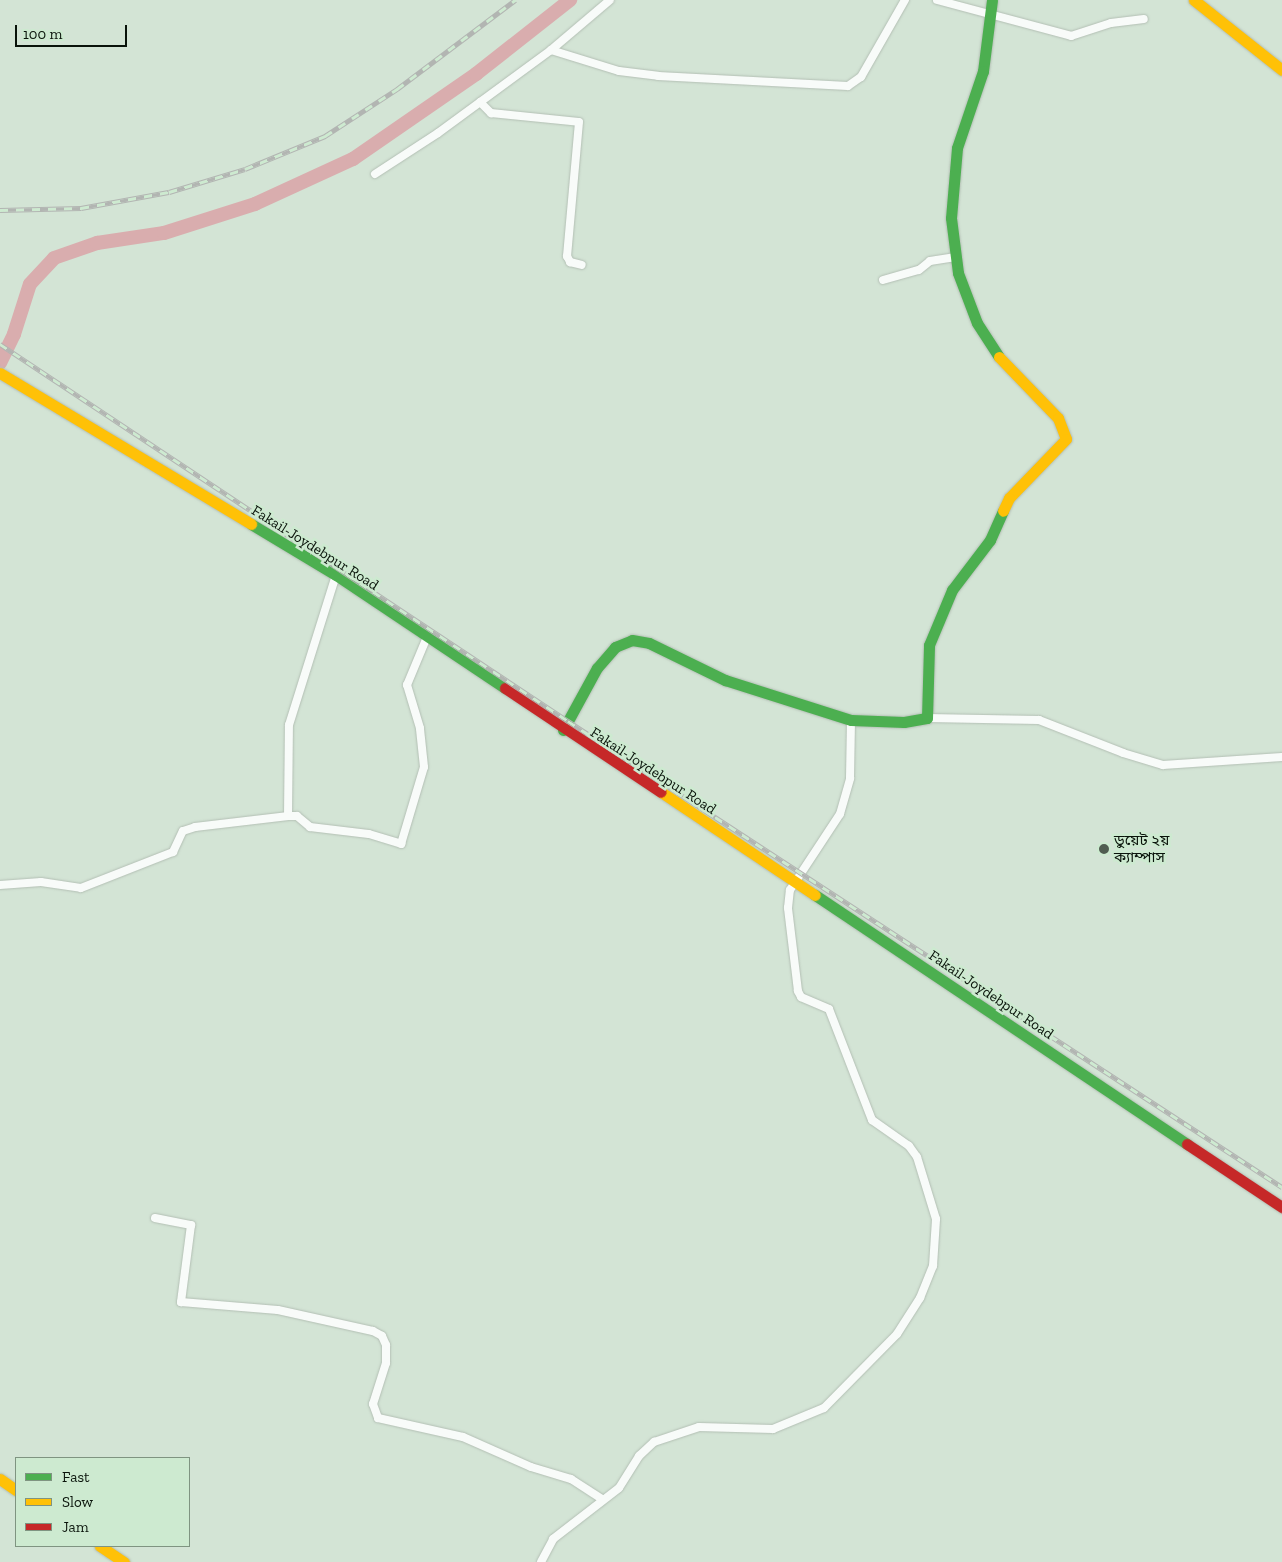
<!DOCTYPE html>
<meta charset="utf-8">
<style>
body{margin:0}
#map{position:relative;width:1282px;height:1562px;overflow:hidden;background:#d3e4d5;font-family:"Zilla Slab","Noto Sans Bengali",serif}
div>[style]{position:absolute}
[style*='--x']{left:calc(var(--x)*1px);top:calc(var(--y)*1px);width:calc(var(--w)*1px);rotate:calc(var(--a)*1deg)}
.river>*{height:14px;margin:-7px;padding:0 7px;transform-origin:7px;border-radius:7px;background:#d9adae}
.roads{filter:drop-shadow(0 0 1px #b3bfb4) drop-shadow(0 0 1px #b3bfb4)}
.street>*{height:8px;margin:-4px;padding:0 4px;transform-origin:4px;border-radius:4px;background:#f8fbf9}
.fast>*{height:11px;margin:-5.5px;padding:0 5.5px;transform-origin:5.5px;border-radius:5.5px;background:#4caf50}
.slow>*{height:11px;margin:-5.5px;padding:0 5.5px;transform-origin:5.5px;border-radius:5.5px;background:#ffc107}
.jam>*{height:11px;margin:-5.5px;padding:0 5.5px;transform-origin:5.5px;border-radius:5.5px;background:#c62828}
.rail>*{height:4.5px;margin-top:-2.25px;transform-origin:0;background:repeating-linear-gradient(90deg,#cdead0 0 8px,#b2b5b2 0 16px);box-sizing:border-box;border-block:1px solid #b2b5b2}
.dots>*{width:14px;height:14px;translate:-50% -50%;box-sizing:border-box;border:2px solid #cdead0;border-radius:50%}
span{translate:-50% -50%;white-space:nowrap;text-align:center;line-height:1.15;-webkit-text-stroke:5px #cdead0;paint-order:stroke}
.street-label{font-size:15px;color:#09130a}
.poi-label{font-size:15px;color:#09130a}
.left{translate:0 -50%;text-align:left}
.legend{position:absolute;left:15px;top:1457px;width:175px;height:90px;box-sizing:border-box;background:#cdead0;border:1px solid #7f9481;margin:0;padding:6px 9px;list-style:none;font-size:15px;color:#09130a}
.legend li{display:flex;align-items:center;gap:10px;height:25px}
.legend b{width:25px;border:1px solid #7f9481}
.scale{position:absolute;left:15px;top:25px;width:112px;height:22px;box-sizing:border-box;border:2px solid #09130a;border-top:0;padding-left:6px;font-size:15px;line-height:18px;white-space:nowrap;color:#09130a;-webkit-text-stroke:4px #cdead0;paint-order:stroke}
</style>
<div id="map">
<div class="river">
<div style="--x:0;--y:363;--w:32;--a:-64"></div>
<div style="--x:14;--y:334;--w:52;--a:-72.3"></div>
<div style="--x:30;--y:284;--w:35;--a:-47"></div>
<div style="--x:54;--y:258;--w:46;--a:-19.2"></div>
<div style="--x:97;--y:243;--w:68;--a:-8.5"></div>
<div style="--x:164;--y:233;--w:96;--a:-17.7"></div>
<div style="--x:255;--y:204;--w:108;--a:-24.7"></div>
<div style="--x:353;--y:159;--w:150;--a:-34.6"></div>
<div style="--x:476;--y:74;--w:120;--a:-38.2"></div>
</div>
<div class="roads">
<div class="street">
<div style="--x:937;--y:0;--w:139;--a:15"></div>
<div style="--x:1071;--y:36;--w:42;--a:-18"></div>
<div style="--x:1111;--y:23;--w:33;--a:-7"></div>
<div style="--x:551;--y:50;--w:77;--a:-40.3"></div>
<div style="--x:480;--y:102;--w:16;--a:45"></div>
<div style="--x:491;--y:113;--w:88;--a:5.8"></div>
<div style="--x:579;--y:122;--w:135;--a:95.1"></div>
<div style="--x:567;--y:256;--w:7;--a:63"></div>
<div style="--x:570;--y:262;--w:12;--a:14"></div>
<div style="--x:375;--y:174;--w:75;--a:-33.1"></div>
<div style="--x:438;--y:133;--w:140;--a:-36.3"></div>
<div style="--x:551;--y:50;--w:71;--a:17.2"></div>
<div style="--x:619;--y:71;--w:39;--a:7"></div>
<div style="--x:658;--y:76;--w:190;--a:3"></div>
<div style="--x:848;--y:86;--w:16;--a:-35"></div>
<div style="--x:861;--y:77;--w:89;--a:-60.3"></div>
<div style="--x:883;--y:280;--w:37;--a:-16"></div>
<div style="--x:919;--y:270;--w:14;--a:-39"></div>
<div style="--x:930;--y:261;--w:26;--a:-9"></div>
<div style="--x:927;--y:718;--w:112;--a:1"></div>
<div style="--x:1039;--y:720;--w:90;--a:21.4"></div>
<div style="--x:1123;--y:753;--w:42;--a:16.7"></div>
<div style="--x:1163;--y:765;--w:119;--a:-3.8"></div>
<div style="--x:288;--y:816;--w:91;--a:-89.4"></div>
<div style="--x:289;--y:725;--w:157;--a:-72.6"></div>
<div style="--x:0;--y:885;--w:41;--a:-4.2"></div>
<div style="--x:41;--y:882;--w:40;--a:8.5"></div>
<div style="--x:81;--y:888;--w:99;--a:-21.4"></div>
<div style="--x:173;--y:852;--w:23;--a:-65"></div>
<div style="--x:183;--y:831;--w:13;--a:-18"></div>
<div style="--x:195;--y:827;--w:94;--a:-6.7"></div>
<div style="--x:288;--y:816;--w:9;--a:0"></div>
<div style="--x:297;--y:816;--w:17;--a:40"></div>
<div style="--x:310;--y:827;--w:59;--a:6.8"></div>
<div style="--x:369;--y:834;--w:34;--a:17"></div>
<div style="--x:401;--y:844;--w:80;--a:-73.4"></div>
<div style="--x:424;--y:767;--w:39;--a:-96"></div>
<div style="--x:420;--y:728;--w:45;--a:-106.8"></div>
<div style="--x:407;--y:685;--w:52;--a:-67.4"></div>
<div style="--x:155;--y:1218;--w:37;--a:11"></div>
<div style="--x:191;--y:1225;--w:78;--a:97.4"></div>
<div style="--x:181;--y:1302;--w:97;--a:4.7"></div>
<div style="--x:278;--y:1310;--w:97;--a:12.5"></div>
<div style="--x:373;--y:1331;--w:10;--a:29"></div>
<div style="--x:382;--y:1336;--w:10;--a:66"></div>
<div style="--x:386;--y:1345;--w:18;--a:90"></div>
<div style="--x:386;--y:1363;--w:43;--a:107.6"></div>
<div style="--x:373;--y:1404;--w:15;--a:70"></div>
<div style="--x:378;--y:1418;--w:87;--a:12.6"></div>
<div style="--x:463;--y:1437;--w:74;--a:23.8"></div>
<div style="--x:531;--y:1467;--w:42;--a:16.7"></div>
<div style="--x:571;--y:1479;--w:38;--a:33"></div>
<div style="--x:541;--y:1562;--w:26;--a:-62"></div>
<div style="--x:553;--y:1539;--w:83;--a:-37.7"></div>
<div style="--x:619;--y:1488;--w:38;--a:-58"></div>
<div style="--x:639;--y:1456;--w:21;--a:-43"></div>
<div style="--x:654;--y:1442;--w:47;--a:-18.4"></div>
<div style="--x:699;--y:1427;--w:74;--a:1.5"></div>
<div style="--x:773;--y:1429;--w:55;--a:-22.4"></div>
<div style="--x:824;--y:1408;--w:104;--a:-45.4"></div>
<div style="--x:897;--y:1334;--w:43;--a:-57.4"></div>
<div style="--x:920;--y:1298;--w:35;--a:-68"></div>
<div style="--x:933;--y:1266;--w:47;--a:-86.3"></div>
<div style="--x:936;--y:1219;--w:65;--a:-107"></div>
<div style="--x:917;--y:1157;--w:14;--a:-126"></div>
<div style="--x:909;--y:1146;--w:45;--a:-144.9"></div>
<div style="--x:872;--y:1120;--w:119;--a:-111.2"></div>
<div style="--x:829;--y:1009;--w:30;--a:-157"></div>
<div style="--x:801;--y:997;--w:7;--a:-117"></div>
<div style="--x:798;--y:991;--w:84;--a:-96.9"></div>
<div style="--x:788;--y:908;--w:18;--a:-84"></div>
<div style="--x:790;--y:890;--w:91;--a:-56.7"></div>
<div style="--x:840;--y:814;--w:37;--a:-74"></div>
<div style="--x:850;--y:778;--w:58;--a:-89"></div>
</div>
<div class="fast">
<div style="--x:992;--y:0;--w:72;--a:97.2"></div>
<div style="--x:983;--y:71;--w:81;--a:108.7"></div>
<div style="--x:957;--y:148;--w:70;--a:94.9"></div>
<div style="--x:951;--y:218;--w:55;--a:82.7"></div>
<div style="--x:958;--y:273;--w:53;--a:69.2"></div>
<div style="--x:977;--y:323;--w:40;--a:57.1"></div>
<div style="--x:251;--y:524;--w:99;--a:31"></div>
<div style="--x:336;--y:575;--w:203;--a:33.8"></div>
<div style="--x:563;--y:730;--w:71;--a:-61.3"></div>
<div style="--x:597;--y:668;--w:28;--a:-49"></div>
<div style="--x:615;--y:647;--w:18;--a:-22"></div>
<div style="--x:632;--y:640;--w:17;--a:10"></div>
<div style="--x:649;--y:643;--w:85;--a:26"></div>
<div style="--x:725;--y:680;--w:132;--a:17.6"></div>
<div style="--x:851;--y:720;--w:53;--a:2.2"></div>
<div style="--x:904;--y:722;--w:23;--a:-10"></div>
<div style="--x:927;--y:718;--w:73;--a:-88.4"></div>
<div style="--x:929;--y:645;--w:60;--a:-67.3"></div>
<div style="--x:952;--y:590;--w:63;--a:-52.8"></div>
<div style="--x:990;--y:540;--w:32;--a:-66"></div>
<div style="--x:815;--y:895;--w:448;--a:33.8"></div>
</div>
<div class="slow">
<div style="--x:1194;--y:0;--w:112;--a:38.5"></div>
<div style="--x:999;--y:357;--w:85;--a:46"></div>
<div style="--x:1058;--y:418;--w:22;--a:69"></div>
<div style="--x:1066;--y:439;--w:82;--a:134"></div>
<div style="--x:1009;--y:498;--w:14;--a:115"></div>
<div style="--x:0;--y:373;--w:293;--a:31"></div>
<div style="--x:661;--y:792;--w:185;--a:33.8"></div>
<div style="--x:0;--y:1479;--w:19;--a:35"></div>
<div style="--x:100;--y:1546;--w:29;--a:34"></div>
</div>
<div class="jam">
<div style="--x:505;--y:688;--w:187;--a:33.7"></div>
<div style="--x:1187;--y:1144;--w:114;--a:33.6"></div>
</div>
</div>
<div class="rail">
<div style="--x:0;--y:210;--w:81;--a:-1.4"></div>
<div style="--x:81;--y:208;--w:89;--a:-10.3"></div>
<div style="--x:169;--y:192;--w:79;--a:-16.8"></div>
<div style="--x:245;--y:169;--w:87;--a:-22.4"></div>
<div style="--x:325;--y:136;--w:86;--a:-33.1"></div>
<div style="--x:397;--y:89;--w:148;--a:-37"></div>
<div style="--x:0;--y:344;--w:682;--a:33.57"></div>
<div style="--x:568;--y:721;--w:853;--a:33.13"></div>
</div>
<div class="dots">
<div style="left:1104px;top:849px;background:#505c51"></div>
</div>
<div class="street-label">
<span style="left:315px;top:548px;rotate:32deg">Fakail-Joydebpur Road</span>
<span style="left:653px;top:771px;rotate:33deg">Fakail-Joydebpur Road</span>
<span style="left:991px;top:995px;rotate:34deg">Fakail-Joydebpur Road</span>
</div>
<div class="poi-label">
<span class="left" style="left:1114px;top:849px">ডুয়েট ২য়<br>ক্যাম্পাস</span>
</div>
<ul class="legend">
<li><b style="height:6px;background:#4caf50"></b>Fast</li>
<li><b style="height:6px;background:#ffc107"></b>Slow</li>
<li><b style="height:6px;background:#c62828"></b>Jam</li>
</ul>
<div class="scale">100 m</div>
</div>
